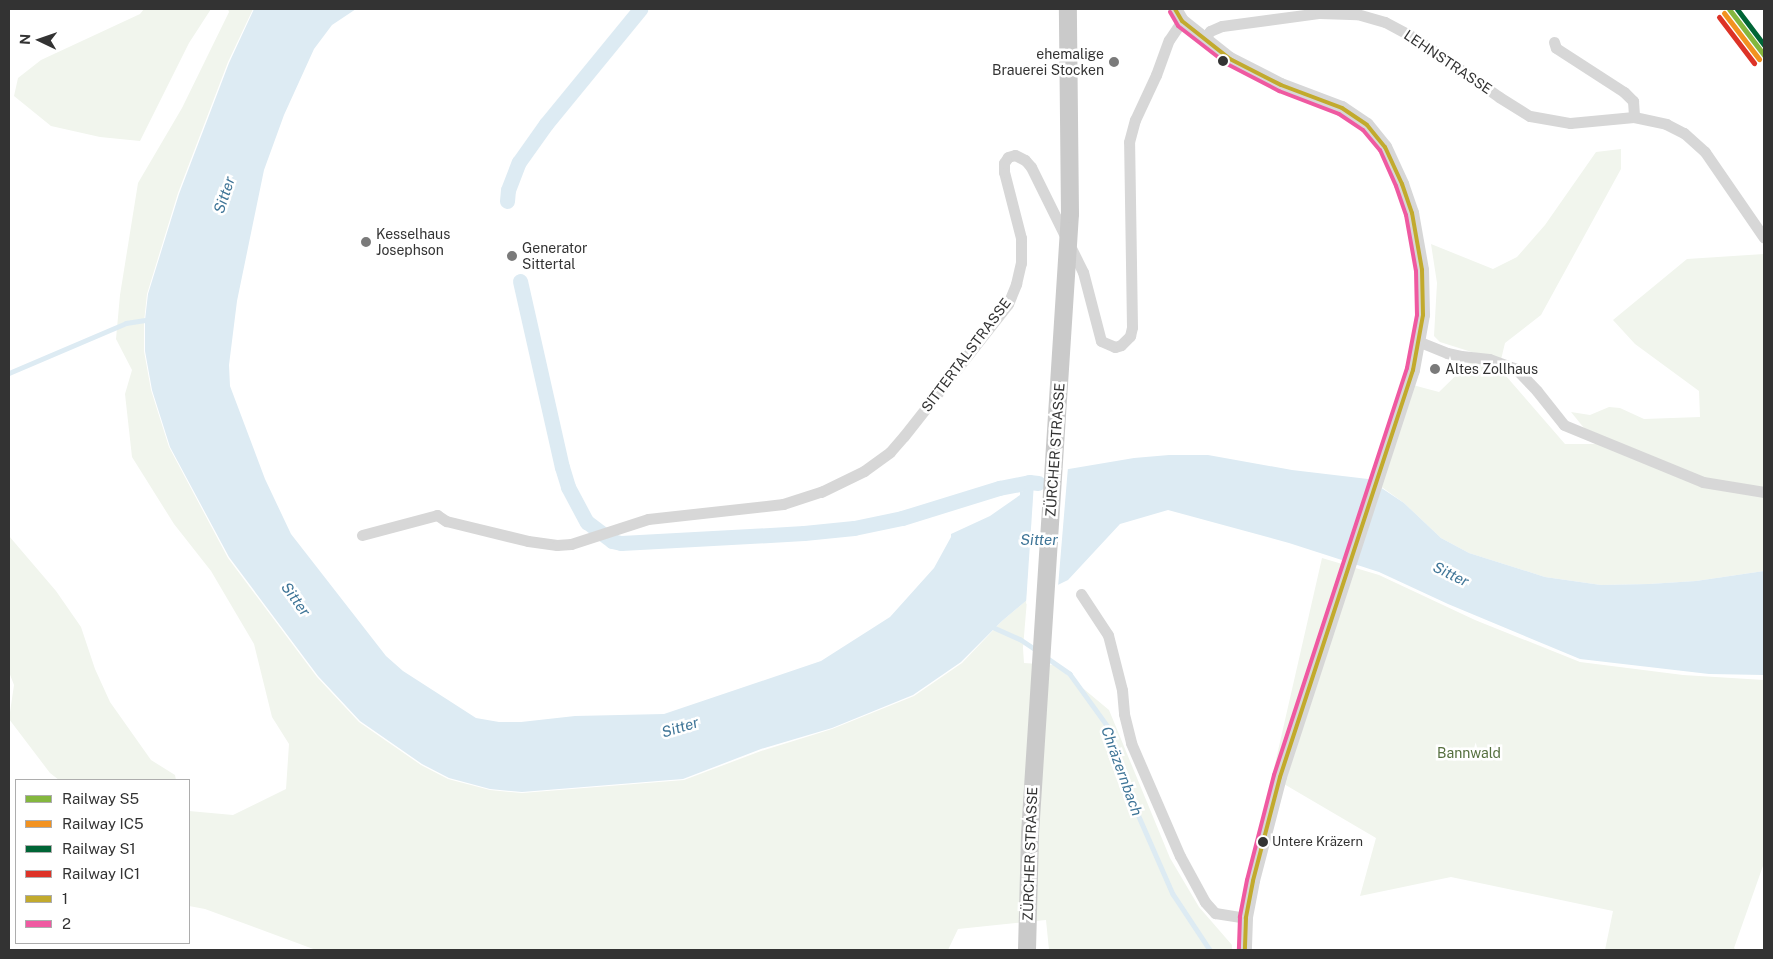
<!DOCTYPE html>
<meta charset="utf-8">
<style>
body{margin:0}
#map{position:relative;width:1773px;height:959px;overflow:hidden;background:#fff;font-family:"Public Sans",sans-serif}
div>[style]{position:absolute}
[style*='--x']{left:calc(var(--x)*1px);top:calc(var(--y)*1px);width:calc(var(--w)*1px);rotate:calc(var(--a)*1deg)}
.green>*{inset:0;background:#f1f5ed}
.water>*{inset:0;background:#ddebf3}
.pier>*{inset:0;background:#fff}
.stream>*{height:4.5px;margin:-2.25px;padding:0 2.25px;transform-origin:2.25px;border-radius:2.25px;background:#ddebf3}
.canal>*{height:15px;margin:-7.5px;padding:0 7.5px;transform-origin:7.5px;border-radius:7.5px;background:#ddebf3}
.minor>*{height:11px;margin:-5.5px;padding:0 5.5px;transform-origin:5.5px;border-radius:5.5px;background:#d7d7d7}
.tertiary>*{height:14px;margin:-7px;padding:0 7px;transform-origin:7px;border-radius:7px;background:#d7d7d7}
.primary-bridge>*{height:18px;margin:-9px;padding:0 9px;transform-origin:9px;border-radius:9px;background:#cacaca}
.bus-1>*{height:4px;margin:-2px;padding:0 2px;transform-origin:2px;border-radius:2px;background:#c2aa2d}
.bus-2>*{height:4px;margin:-2px;padding:0 2px;transform-origin:2px;border-radius:2px;background:#ef59a1}
.rail-1>*{height:5px;margin:-2.5px;padding:0 2.5px;transform-origin:2.5px;border-radius:2.5px;background:#84b73e}
.rail-2>*{height:5px;margin:-2.5px;padding:0 2.5px;transform-origin:2.5px;border-radius:2.5px;background:#f29220}
.rail-3>*{height:5px;margin:-2.5px;padding:0 2.5px;transform-origin:2.5px;border-radius:2.5px;background:#006536}
.rail-4>*{height:5px;margin:-2.5px;padding:0 2.5px;transform-origin:2.5px;border-radius:2.5px;background:#dd3327}
.dots>*{width:14px;height:14px;translate:-50% -50%;box-sizing:border-box;border:2px solid #fff;border-radius:50%}
span{translate:-50% -50%;white-space:nowrap;text-align:center;line-height:1.15;-webkit-text-stroke:5px #fff;paint-order:stroke}
.bus-label{font-size:13px;color:#333}
.left{translate:0 -50%;text-align:left}
.poi-label{font-size:14px;color:#333}
.right{translate:-100% -50%;text-align:right}
.street-label{font-size:14px;color:#333}
.park-label{font-size:14px;color:#56703f}
.water-label{font-size:15px;color:#3f7597;font-style:italic}
.frame{position:absolute;inset:0;border:10px solid #333;pointer-events:none}
.legend{position:absolute;left:15px;top:779px;width:175px;height:165px;box-sizing:border-box;background:#fff;border:1px solid #adadad;margin:0;padding:6px 9px;list-style:none;font-size:15px;color:#333}
.legend li{display:flex;align-items:center;gap:10px;height:25px}
.legend b{width:25px;border:1px solid #adadad}
.north{position:absolute;left:15px;top:15px;width:50px;height:50px;-webkit-text-stroke:4px #fff;paint-order:stroke;rotate:273deg;font-size:14px;font-weight:700;line-height:20px;text-align:center;color:#333}
.north::after{content:'';display:block;margin:auto;width:18px;height:22px;background:#333;clip-path:polygon(50% 0,100% 100%,50% 72%,0 100%)}
</style>
<div id="map">
<div class="green">
<div style="clip-path:polygon(144px 9px,211px 9px,189px 43px,140px 141px,100px 137px,51px 126px,14px 96px,18px 78px,41px 60px,140px 14px)"></div>
<div style="clip-path:polygon(228px 9px,253px 9px,228px 62px,178px 193px,147px 294px,144px 322px,144px 351px,151px 390px,169px 447px,228px 558px,317px 677px,359px 722px,421px 765px,448px 779px,490px 790px,522px 793px,684px 780px,761px 751px,832px 729px,914px 696px,962px 663px,1002px 621px,1027px 600px,1023px 648px,1024px 663px,1055px 665px,1109px 710px,1170px 858px,1199px 907px,1232px 945px,1232px 950px,1049px 950px,1046px 920px,958px 929px,948px 950px,316px 950px,205px 909px,189px 906px,189px 811px,233px 815px,286px 789px,289px 744px,272px 717px,254px 644px,211px 571px,174px 524px,132px 457px,125px 394px,132px 370px,116px 339px,120px 295px,138px 183px,182px 108px,229px 12px)"></div>
<div style="clip-path:polygon(1621px 149px,1621px 169px,1541px 315px,1505px 343px,1499px 368px,1565px 444px,1597px 444px,1571px 412px,1590px 415px,1609px 407px,1620px 408px,1644px 419px,1700px 417px,1699px 391px,1635px 344px,1613px 320px,1687px 259px,1764px 254px,1764px 571px,1696px 581px,1649px 584px,1601px 585px,1545px 577px,1469px 553px,1441px 538px,1404px 503px,1376px 483px,1409px 384px,1439px 392px,1478px 354px,1440px 342px,1434px 336px,1437px 283px,1431px 244px,1493px 269px,1517px 257px,1545px 225px,1596px 152px)"></div>
<div style="clip-path:polygon(9px 536px,56px 591px,81px 627px,95px 669px,110px 702px,151px 760px,175px 775px,176px 780px,59px 780px,50px 773px,9px 719px,14px 685px,9px 672px)"></div>
<div style="clip-path:polygon(1322px 558px,1379px 575px,1475px 620px,1580px 662px,1683px 675px,1764px 680px,1764px 863px,1734px 948px,1736px 950px,1605px 950px,1613px 911px,1451px 877px,1360px 896px,1376px 838px,1272px 777px)"></div>
</div>
<div class="water">
<div style="clip-path:polygon(254px 9px,356px 9px,332px 25px,314px 49px,284px 115px,264px 170px,237px 301px,229px 365px,230px 386px,265px 479px,291px 534px,386px 656px,403px 671px,476px 718px,499px 722px,521px 722px,575px 716px,664px 714px,821px 661px,890px 617px,934px 568px,951px 537px,951px 534px,990px 516px,1020px 495px,1020px 492px,1031px 489px,1051px 472px,1134px 458px,1169px 455px,1208px 455px,1292px 470px,1368px 479px,1404px 503px,1441px 538px,1469px 553px,1545px 577px,1601px 585px,1649px 584px,1696px 581px,1764px 571px,1764px 675px,1709px 674px,1580px 659px,1448px 604px,1379px 572px,1289px 543px,1168px 510px,1120px 524px,1068px 580px,1027px 600px,1002px 621px,961px 662px,913px 695px,832px 728px,761px 749px,683px 779px,522px 792px,490px 789px,449px 778px,422px 764px,360px 721px,318px 676px,229px 557px,170px 447px,152px 390px,145px 351px,145px 320px,148px 294px,179px 194px,229px 63px)"></div>
</div>
<div class="pier">
<div style="clip-path:polygon(1068px 467px,1058px 587px,1026px 604px,1034px 483px,1050px 470px)"></div>
</div>
<div class="stream">
<div style="--x:9;--y:373;--w:127;--a:-23.1"></div>
<div style="--x:126;--y:323;--w:19;--a:-9"></div>
<div style="--x:995;--y:628;--w:27;--a:24"></div>
<div style="--x:1020;--y:639;--w:22;--a:34"></div>
<div style="--x:1046;--y:657;--w:29;--a:35"></div>
<div style="--x:1070;--y:674;--w:67;--a:54.2"></div>
<div style="--x:1109;--y:728;--w:79;--a:72.3"></div>
<div style="--x:1133;--y:803;--w:99;--a:66.3"></div>
<div style="--x:1173;--y:894;--w:67;--a:56.5"></div>
</div>
<div class="canal">
<div style="--x:507;--y:201;--w:11;--a:-85"></div>
<div style="--x:508;--y:190;--w:30;--a:-69"></div>
<div style="--x:519;--y:162;--w:47;--a:-54.6"></div>
<div style="--x:546;--y:124;--w:149;--a:-50.7"></div>
<div style="--x:520;--y:281;--w:191;--a:77.3"></div>
<div style="--x:562;--y:467;--w:21;--a:73"></div>
<div style="--x:568;--y:487;--w:40;--a:62"></div>
<div style="--x:587;--y:522;--w:31;--a:37"></div>
<div style="--x:612;--y:541;--w:9;--a:13"></div>
<div style="--x:621;--y:543;--w:183;--a:-3.1"></div>
<div style="--x:804;--y:533;--w:50;--a:-5.7"></div>
<div style="--x:854;--y:528;--w:49;--a:-11.8"></div>
<div style="--x:902;--y:518;--w:102;--a:-17.2"></div>
<div style="--x:999;--y:488;--w:31;--a:-11"></div>
<div style="--x:1029;--y:482;--w:9;--a:6"></div>
</div>
<div class="minor">
<div style="--x:1204;--y:39;--w:10;--a:-53"></div>
<div style="--x:1210;--y:31;--w:13;--a:-23"></div>
<div style="--x:1222;--y:26;--w:99;--a:-7.6"></div>
<div style="--x:1320;--y:13;--w:37;--a:2"></div>
<div style="--x:1357;--y:14;--w:29;--a:16"></div>
<div style="--x:1385;--y:22;--w:40;--a:28"></div>
<div style="--x:1420;--y:41;--w:97;--a:35.3"></div>
<div style="--x:1499;--y:97;--w:36;--a:32"></div>
<div style="--x:1530;--y:116;--w:41;--a:9.9"></div>
<div style="--x:1570;--y:123;--w:64;--a:-5.4"></div>
<div style="--x:1634;--y:117;--w:33;--a:12"></div>
<div style="--x:1666;--y:124;--w:20;--a:27"></div>
<div style="--x:1684;--y:133;--w:28;--a:42"></div>
<div style="--x:1705;--y:152;--w:104;--a:55.5"></div>
<div style="--x:1554;--y:42;--w:6;--a:72"></div>
<div style="--x:1556;--y:48;--w:81;--a:32.9"></div>
<div style="--x:1624;--y:92;--w:13;--a:45"></div>
<div style="--x:1633;--y:101;--w:16;--a:86"></div>
<div style="--x:1420;--y:342;--w:29;--a:22"></div>
<div style="--x:1447;--y:353;--w:14;--a:12"></div>
<div style="--x:1461;--y:356;--w:28;--a:6"></div>
<div style="--x:1489;--y:359;--w:29;--a:20"></div>
<div style="--x:1516;--y:369;--w:30;--a:46"></div>
<div style="--x:1537;--y:391;--w:43;--a:51.5"></div>
<div style="--x:1564;--y:425;--w:150;--a:22.3"></div>
<div style="--x:1703;--y:482;--w:62;--a:9.3"></div>
<div style="--x:362;--y:535;--w:78;--a:-14.9"></div>
<div style="--x:437;--y:515;--w:11;--a:34"></div>
<div style="--x:446;--y:521;--w:84;--a:13.7"></div>
<div style="--x:528;--y:541;--w:29;--a:8"></div>
<div style="--x:557;--y:545;--w:14;--a:-4"></div>
<div style="--x:571;--y:544;--w:81;--a:-18"></div>
<div style="--x:648;--y:519;--w:136;--a:-6.3"></div>
<div style="--x:783;--y:504;--w:40;--a:-18"></div>
<div style="--x:821;--y:492;--w:48;--a:-26"></div>
<div style="--x:864;--y:471;--w:32;--a:-36"></div>
<div style="--x:890;--y:452;--w:21;--a:-49"></div>
<div style="--x:904;--y:436;--w:168;--a:-51.8"></div>
<div style="--x:1008;--y:304;--w:22;--a:-68"></div>
<div style="--x:1016;--y:284;--w:22;--a:-77"></div>
<div style="--x:1021;--y:263;--w:25;--a:-90"></div>
<div style="--x:1021;--y:238;--w:68;--a:-104.4"></div>
<div style="--x:1004;--y:172;--w:9;--a:-90"></div>
<div style="--x:1004;--y:163;--w:7;--a:-56"></div>
<div style="--x:1008;--y:157;--w:7;--a:-16"></div>
<div style="--x:1015;--y:155;--w:11;--a:27"></div>
<div style="--x:1025;--y:160;--w:9;--a:49"></div>
<div style="--x:1031;--y:167;--w:117;--a:63.7"></div>
<div style="--x:1083;--y:272;--w:71;--a:75.4"></div>
<div style="--x:1101;--y:341;--w:15;--a:23"></div>
<div style="--x:1115;--y:347;--w:6;--a:-18"></div>
<div style="--x:1121;--y:345;--w:13;--a:-45"></div>
<div style="--x:1130;--y:336;--w:9;--a:-77"></div>
<div style="--x:1132;--y:327;--w:185;--a:-90.9"></div>
<div style="--x:1129;--y:142;--w:23;--a:-75"></div>
<div style="--x:1135;--y:120;--w:50;--a:-65"></div>
<div style="--x:1156;--y:75;--w:37;--a:-70"></div>
<div style="--x:1169;--y:40;--w:23;--a:-56"></div>
<div style="--x:1081;--y:594;--w:49;--a:56.6"></div>
<div style="--x:1108;--y:635;--w:57;--a:75.7"></div>
<div style="--x:1122;--y:690;--w:24;--a:85"></div>
<div style="--x:1124;--y:714;--w:30;--a:76"></div>
<div style="--x:1131;--y:743;--w:123;--a:66.6"></div>
<div style="--x:1180;--y:856;--w:52;--a:61.5"></div>
<div style="--x:1205;--y:902;--w:15;--a:48"></div>
<div style="--x:1215;--y:913;--w:31;--a:9"></div>
</div>
<div class="tertiary">
<div style="--x:1175;--y:9;--w:14;--a:60"></div>
<div style="--x:1182;--y:21;--w:61;--a:38.4"></div>
<div style="--x:1230;--y:59;--w:57;--a:27"></div>
<div style="--x:1281;--y:85;--w:65;--a:20.7"></div>
<div style="--x:1342;--y:108;--w:30;--a:34"></div>
<div style="--x:1367;--y:125;--w:28;--a:51"></div>
<div style="--x:1385;--y:147;--w:41;--a:65.3"></div>
<div style="--x:1402;--y:184;--w:31;--a:71"></div>
<div style="--x:1412;--y:213;--w:58;--a:80"></div>
<div style="--x:1422;--y:270;--w:45;--a:88.7"></div>
<div style="--x:1423;--y:315;--w:56;--a:100.3"></div>
<div style="--x:1413;--y:370;--w:428;--a:108.1"></div>
<div style="--x:1280;--y:777;--w:107;--a:104.6"></div>
<div style="--x:1253;--y:881;--w:38;--a:101"></div>
<div style="--x:1246;--y:918;--w:32;--a:92"></div>
</div>
<div class="primary-bridge">
<div style="--x:1027;--y:950;--w:116;--a:-88.5"></div>
<div style="--x:1030;--y:834;--w:621;--a:-86.31"></div>
<div style="--x:1070;--y:214;--w:205;--a:-90.6"></div>
</div>
<div class="bus-1">
<div style="--x:1175;--y:9;--w:14;--a:60"></div>
<div style="--x:1182;--y:21;--w:61;--a:38.4"></div>
<div style="--x:1230;--y:59;--w:57;--a:27"></div>
<div style="--x:1281;--y:85;--w:65;--a:20.7"></div>
<div style="--x:1342;--y:108;--w:30;--a:34"></div>
<div style="--x:1367;--y:125;--w:28;--a:51"></div>
<div style="--x:1385;--y:147;--w:41;--a:65.3"></div>
<div style="--x:1402;--y:184;--w:31;--a:71"></div>
<div style="--x:1412;--y:213;--w:58;--a:80"></div>
<div style="--x:1422;--y:270;--w:45;--a:88.7"></div>
<div style="--x:1423;--y:315;--w:56;--a:100.3"></div>
<div style="--x:1413;--y:370;--w:428;--a:108.1"></div>
<div style="--x:1280;--y:777;--w:107;--a:104.6"></div>
<div style="--x:1253;--y:881;--w:38;--a:101"></div>
<div style="--x:1246;--y:918;--w:32;--a:92"></div>
</div>
<div class="bus-2">
<div style="--x:1170;--y:12;--w:16;--a:60"></div>
<div style="--x:1178;--y:26;--w:62;--a:37.8"></div>
<div style="--x:1227;--y:64;--w:59;--a:27.4"></div>
<div style="--x:1279;--y:91;--w:64;--a:21"></div>
<div style="--x:1339;--y:114;--w:29;--a:34"></div>
<div style="--x:1363;--y:130;--w:26;--a:50"></div>
<div style="--x:1380;--y:150;--w:39;--a:66"></div>
<div style="--x:1396;--y:186;--w:31;--a:71"></div>
<div style="--x:1406;--y:215;--w:57;--a:79.9"></div>
<div style="--x:1416;--y:271;--w:44;--a:88.7"></div>
<div style="--x:1417;--y:315;--w:54;--a:100.7"></div>
<div style="--x:1407;--y:368;--w:428;--a:108.1"></div>
<div style="--x:1274;--y:775;--w:108;--a:104.4"></div>
<div style="--x:1247;--y:880;--w:38;--a:101"></div>
<div style="--x:1240;--y:917;--w:33;--a:92"></div>
</div>
<div class="rail-1">
<div style="--x:1729;--y:9;--w:58;--a:52.7"></div>
</div>
<div class="rail-2">
<div style="--x:1724;--y:13;--w:58;--a:52.7"></div>
</div>
<div class="rail-3">
<div style="--x:1737;--y:9;--w:45;--a:53.1"></div>
</div>
<div class="rail-4">
<div style="--x:1719;--y:17;--w:58;--a:52.7"></div>
</div>
<div class="dots">
<div style="left:1223px;top:61px;background:#333"></div>
<div style="left:1114px;top:62px;background:#7a7a7a"></div>
<div style="left:366px;top:242px;background:#7a7a7a"></div>
<div style="left:512px;top:256px;background:#7a7a7a"></div>
<div style="left:1435px;top:369px;background:#7a7a7a"></div>
<div style="left:1263px;top:842px;background:#333"></div>
</div>
<div class="bus-label">
<span class="left" style="left:1272px;top:842px">Untere Kräzern</span>
</div>
<div class="poi-label">
<span class="right" style="left:1104px;top:62px">ehemalige<br>Brauerei Stocken</span>
<span class="left" style="left:376px;top:242px">Kesselhaus<br>Josephson</span>
<span class="left" style="left:522px;top:256px">Generator<br>Sittertal</span>
<span class="left" style="left:1445px;top:369px">Altes Zollhaus</span>
</div>
<div class="street-label">
<span style="left:1448px;top:62px;rotate:34deg">LEHNSTRASSE</span>
<span style="left:966px;top:355px;rotate:-53deg">SITTERTALSTRASSE</span>
<span style="left:1055px;top:450px;rotate:-86deg">ZÜRCHER STRASSE</span>
<span style="left:1030px;top:854px;rotate:-88deg">ZÜRCHER STRASSE</span>
</div>
<div class="park-label">
<span style="left:1469px;top:753px">Bannwald</span>
</div>
<div class="water-label">
<span style="left:224px;top:195px;rotate:-72deg">Sitter</span>
<span style="left:1039px;top:540px">Sitter</span>
<span style="left:1451px;top:574px;rotate:26deg">Sitter</span>
<span style="left:296px;top:599px;rotate:54deg">Sitter</span>
<span style="left:680px;top:727px;rotate:-17deg">Sitter</span>
<span style="left:1122px;top:771px;rotate:70deg">Chräzernbach</span>
</div>
<div class="frame"></div>
<ul class="legend">
<li><b style="height:6px;background:#84b73e"></b>Railway S5</li>
<li><b style="height:6px;background:#f29220"></b>Railway IC5</li>
<li><b style="height:6px;background:#006536"></b>Railway S1</li>
<li><b style="height:6px;background:#dd3327"></b>Railway IC1</li>
<li><b style="height:6px;background:#c2aa2d"></b>1</li>
<li><b style="height:6px;background:#ef59a1"></b>2</li>
</ul>
<div class="north">N</div>
</div>
